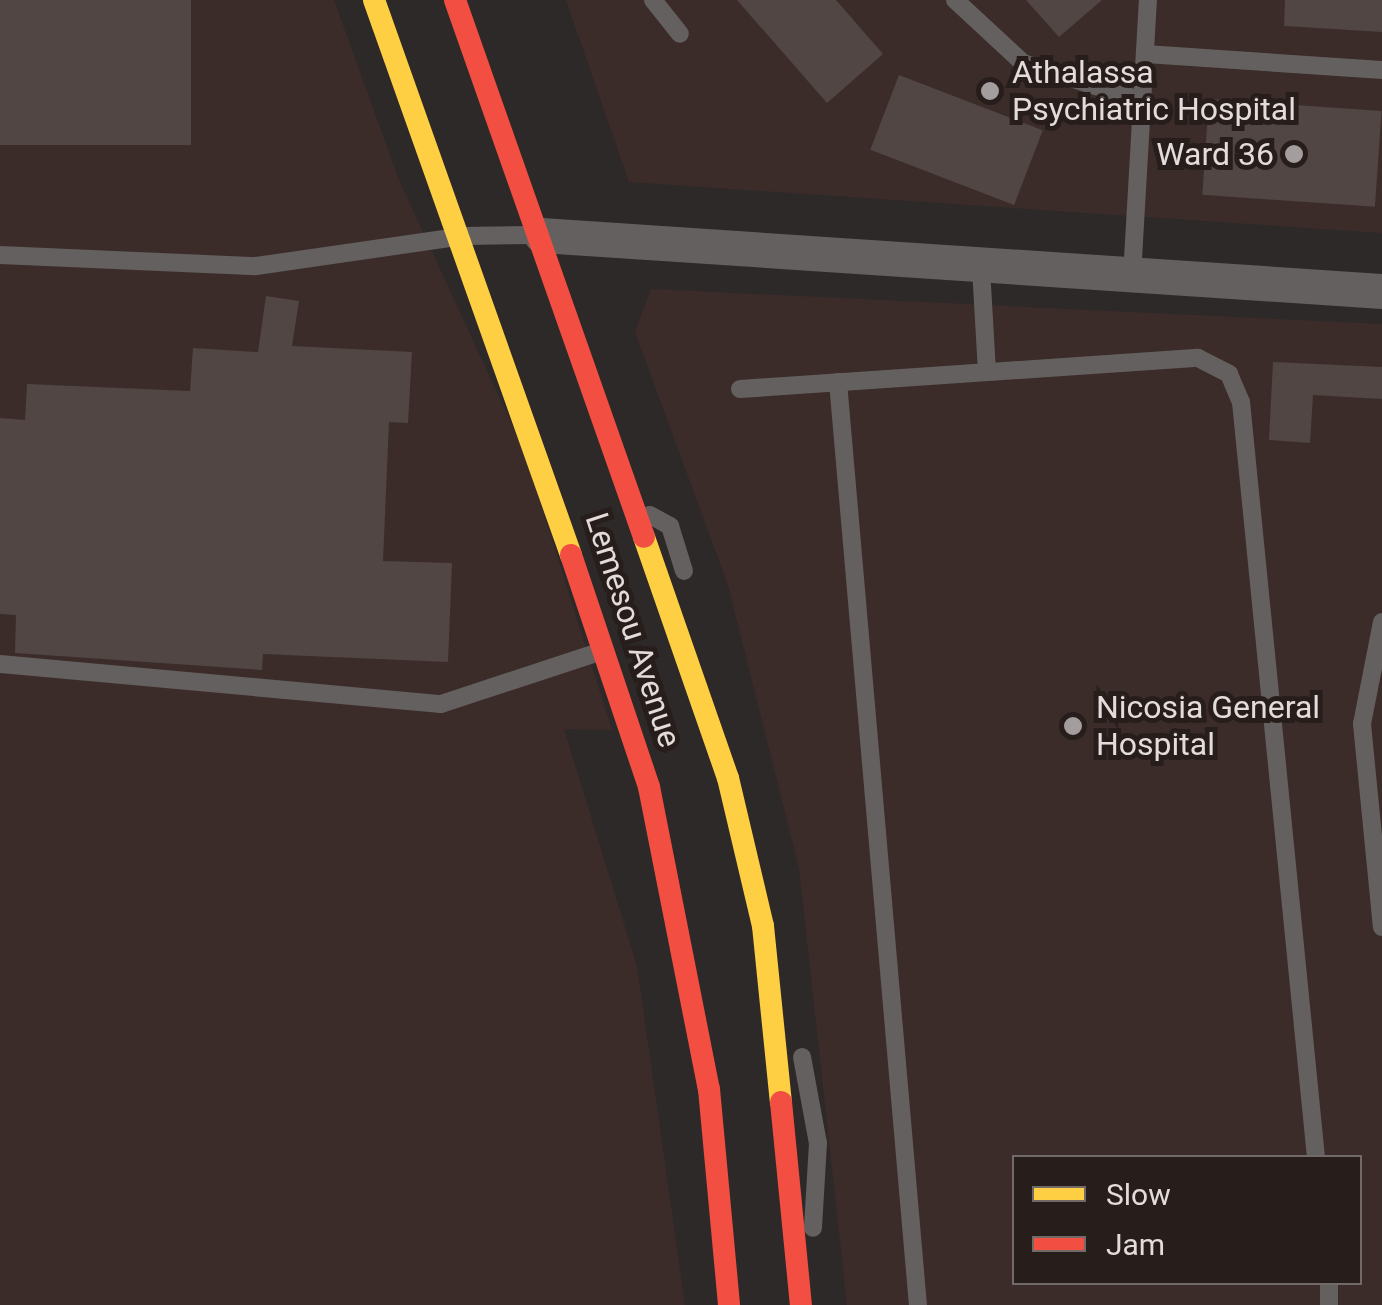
<!DOCTYPE html>
<style>
body{margin:0}
#map{position:relative;width:1382px;height:1305px;overflow:hidden;background:#2e2929;font-family:Roboto,sans-serif}
div>[style]{position:absolute}
[style*='--x']{left:calc(var(--x)*1px);top:calc(var(--y)*1px);width:calc(var(--w)*1px);rotate:calc(var(--a)*1deg)}
.built>*{inset:0;background:#3b2c2a}
.building>*{inset:0;background:#514644;transform-origin:0 0}
.lane>*{height:18px;margin:-9px;padding:0 9px;transform-origin:9px;border-radius:9px;background:#64605f}
.street>*{height:35px;margin:-17.5px;padding:0 17.5px;transform-origin:17.5px;border-radius:17.5px;background:#64605f}
.slow>*{height:22px;margin:-11px;padding:0 11px;transform-origin:11px;border-radius:11px;background:#ffcf43}
.jam>*{height:22px;margin:-11px;padding:0 11px;transform-origin:11px;border-radius:11px;background:#f24e42}
.dots>*{width:28px;height:28px;translate:-50% -50%;box-sizing:border-box;border:5px solid #271e1c;border-radius:50%}
span{translate:-50% -50%;white-space:nowrap;text-align:center;line-height:1.15;-webkit-text-stroke:10px #271e1c;paint-order:stroke}
.poi-label{font-size:32px;color:#e3dcdb}
.left{translate:0 -50%;text-align:left}
.right{translate:-100% -50%;text-align:right}
.street-label{font-size:32px;color:#e3dcdb}
.legend{position:absolute;left:1012px;top:1155px;width:350px;height:130px;box-sizing:border-box;background:#271e1c;border:2px solid #726a68;margin:0;padding:12px 18px;list-style:none;font-size:30px;color:#e3dcdb}
.legend li{display:flex;align-items:center;gap:20px;height:50px}
.legend b{width:50px;border:2px solid #726a68}
</style>
<div id="map">
<div class="built">
<div style="clip-path:polygon(0 0,334px 0,399px 180px,523px 449px,612px 730px,564px 729px,637px 966px,685px 1305px,0 1305px)"></div>
<div style="clip-path:polygon(566px 0,1382px 0,1382px 233px,629px 182px)"></div>
<div style="clip-path:polygon(evenodd,651px 289px,1382px 324px,1382px 1305px,847px 1305px,799px 868px,728px 585px,635px 332px,651px 289px,1014px 1158px,1360px 1158px,1360px 1282px,1014px 1282px,1014px 1158px)"></div>
</div>
<div class="building">
<div style="left:0;top:0;width:191px;height:145px"></div>
<div style="clip-path:polygon(737px 0,836px 0,883px 54px,827px 103px)"></div>
<div style="clip-path:polygon(1026px 0,1102px 0,1059px 37px)"></div>
<div style="clip-path:polygon(1285px 0,1382px 0,1382px 32px,1284px 26px)"></div>
<div style="left:899px;top:75px;width:154px;height:80px;rotate:21deg"></div>
<div style="left:1209px;top:99px;width:173px;height:96px;rotate:4deg"></div>
<div style="clip-path:polygon(266px 296px,299px 301px,292px 346px,412px 352px,408px 423px,389px 422px,383px 561px,452px 563px,448px 662px,263px 654px,262px 670px,15px 653px,16px 615px,0 614px,0 418px,25px 420px,27px 384px,190px 391px,193px 348px,258px 352px)"></div>
<div style="clip-path:polygon(1273px 362px,1382px 367px,1382px 399px,1313px 395px,1310px 443px,1269px 440px)"></div>
</div>
<div class="lane">
<div style="--x:653;--y:0;--w:43;--a:51.5"></div>
<div style="--x:955;--y:0;--w:93;--a:42.8"></div>
<div style="--x:1023;--y:63;--w:126;--a:17.6"></div>
<div style="--x:1146;--y:54;--w:237;--a:3.9"></div>
<div style="--x:0;--y:255;--w:256;--a:2.5"></div>
<div style="--x:256;--y:266;--w:211;--a:-8.2"></div>
<div style="--x:465;--y:236;--w:67;--a:-0.9"></div>
<div style="--x:981;--y:268;--w:104;--a:86.7"></div>
<div style="--x:1132;--y:276;--w:276;--a:-86.7"></div>
<div style="--x:838;--y:382;--w:926;--a:85.05"></div>
<div style="--x:740;--y:389;--w:459;--a:-3.9"></div>
<div style="--x:1198;--y:358;--w:35;--a:27"></div>
<div style="--x:1229;--y:374;--w:30;--a:67"></div>
<div style="--x:1241;--y:402;--w:760;--a:84.33"></div>
<div style="--x:650;--y:515;--w:23;--a:29"></div>
<div style="--x:670;--y:526;--w:47;--a:72.7"></div>
<div style="--x:1382;--y:622;--w:104;--a:101.1"></div>
<div style="--x:1362;--y:724;--w:204;--a:84.4"></div>
<div style="--x:0;--y:664;--w:443;--a:5.2"></div>
<div style="--x:441;--y:704;--w:166;--a:-18.2"></div>
<div style="--x:802;--y:1057;--w:87;--a:79.5"></div>
<div style="--x:818;--y:1143;--w:85;--a:93.4"></div>
<div style="--x:1329;--y:1282;--w:23;--a:90"></div>
</div>
<div class="street">
<div style="--x:541;--y:235;--w:843;--a:3.81"></div>
</div>
<div class="slow">
<div style="--x:374;--y:0;--w:589;--a:70.46"></div>
<div style="--x:644;--y:537;--w:255;--a:70.8"></div>
<div style="--x:728;--y:778;--w:152;--a:76.7"></div>
<div style="--x:763;--y:926;--w:177;--a:84.2"></div>
</div>
<div class="jam">
<div style="--x:455;--y:0;--w:569;--a:70.61"></div>
<div style="--x:571;--y:555;--w:245;--a:71.4"></div>
<div style="--x:649;--y:787;--w:308;--a:78.8"></div>
<div style="--x:709;--y:1089;--w:217;--a:84.7"></div>
<div style="--x:781;--y:1102;--w:204;--a:84.4"></div>
</div>
<div class="dots">
<div style="left:990px;top:91px;background:#a49d9d"></div>
<div style="left:1294px;top:154px;background:#a49d9d"></div>
<div style="left:1073px;top:726px;background:#a49d9d"></div>
</div>
<div class="poi-label">
<span class="left" style="left:1012px;top:91px">Athalassa<br>Psychiatric Hospital</span>
<span class="right" style="left:1274px;top:154px">Ward 36</span>
<span class="left" style="left:1096px;top:726px">Nicosia General<br>Hospital</span>
</div>
<div class="street-label">
<span style="left:633px;top:630px;rotate:72deg">Lemesou Avenue</span>
</div>
<ul class="legend">
<li><b style="height:12px;background:#ffcf43"></b>Slow</li>
<li><b style="height:12px;background:#f24e42"></b>Jam</li>
</ul>
</div>
